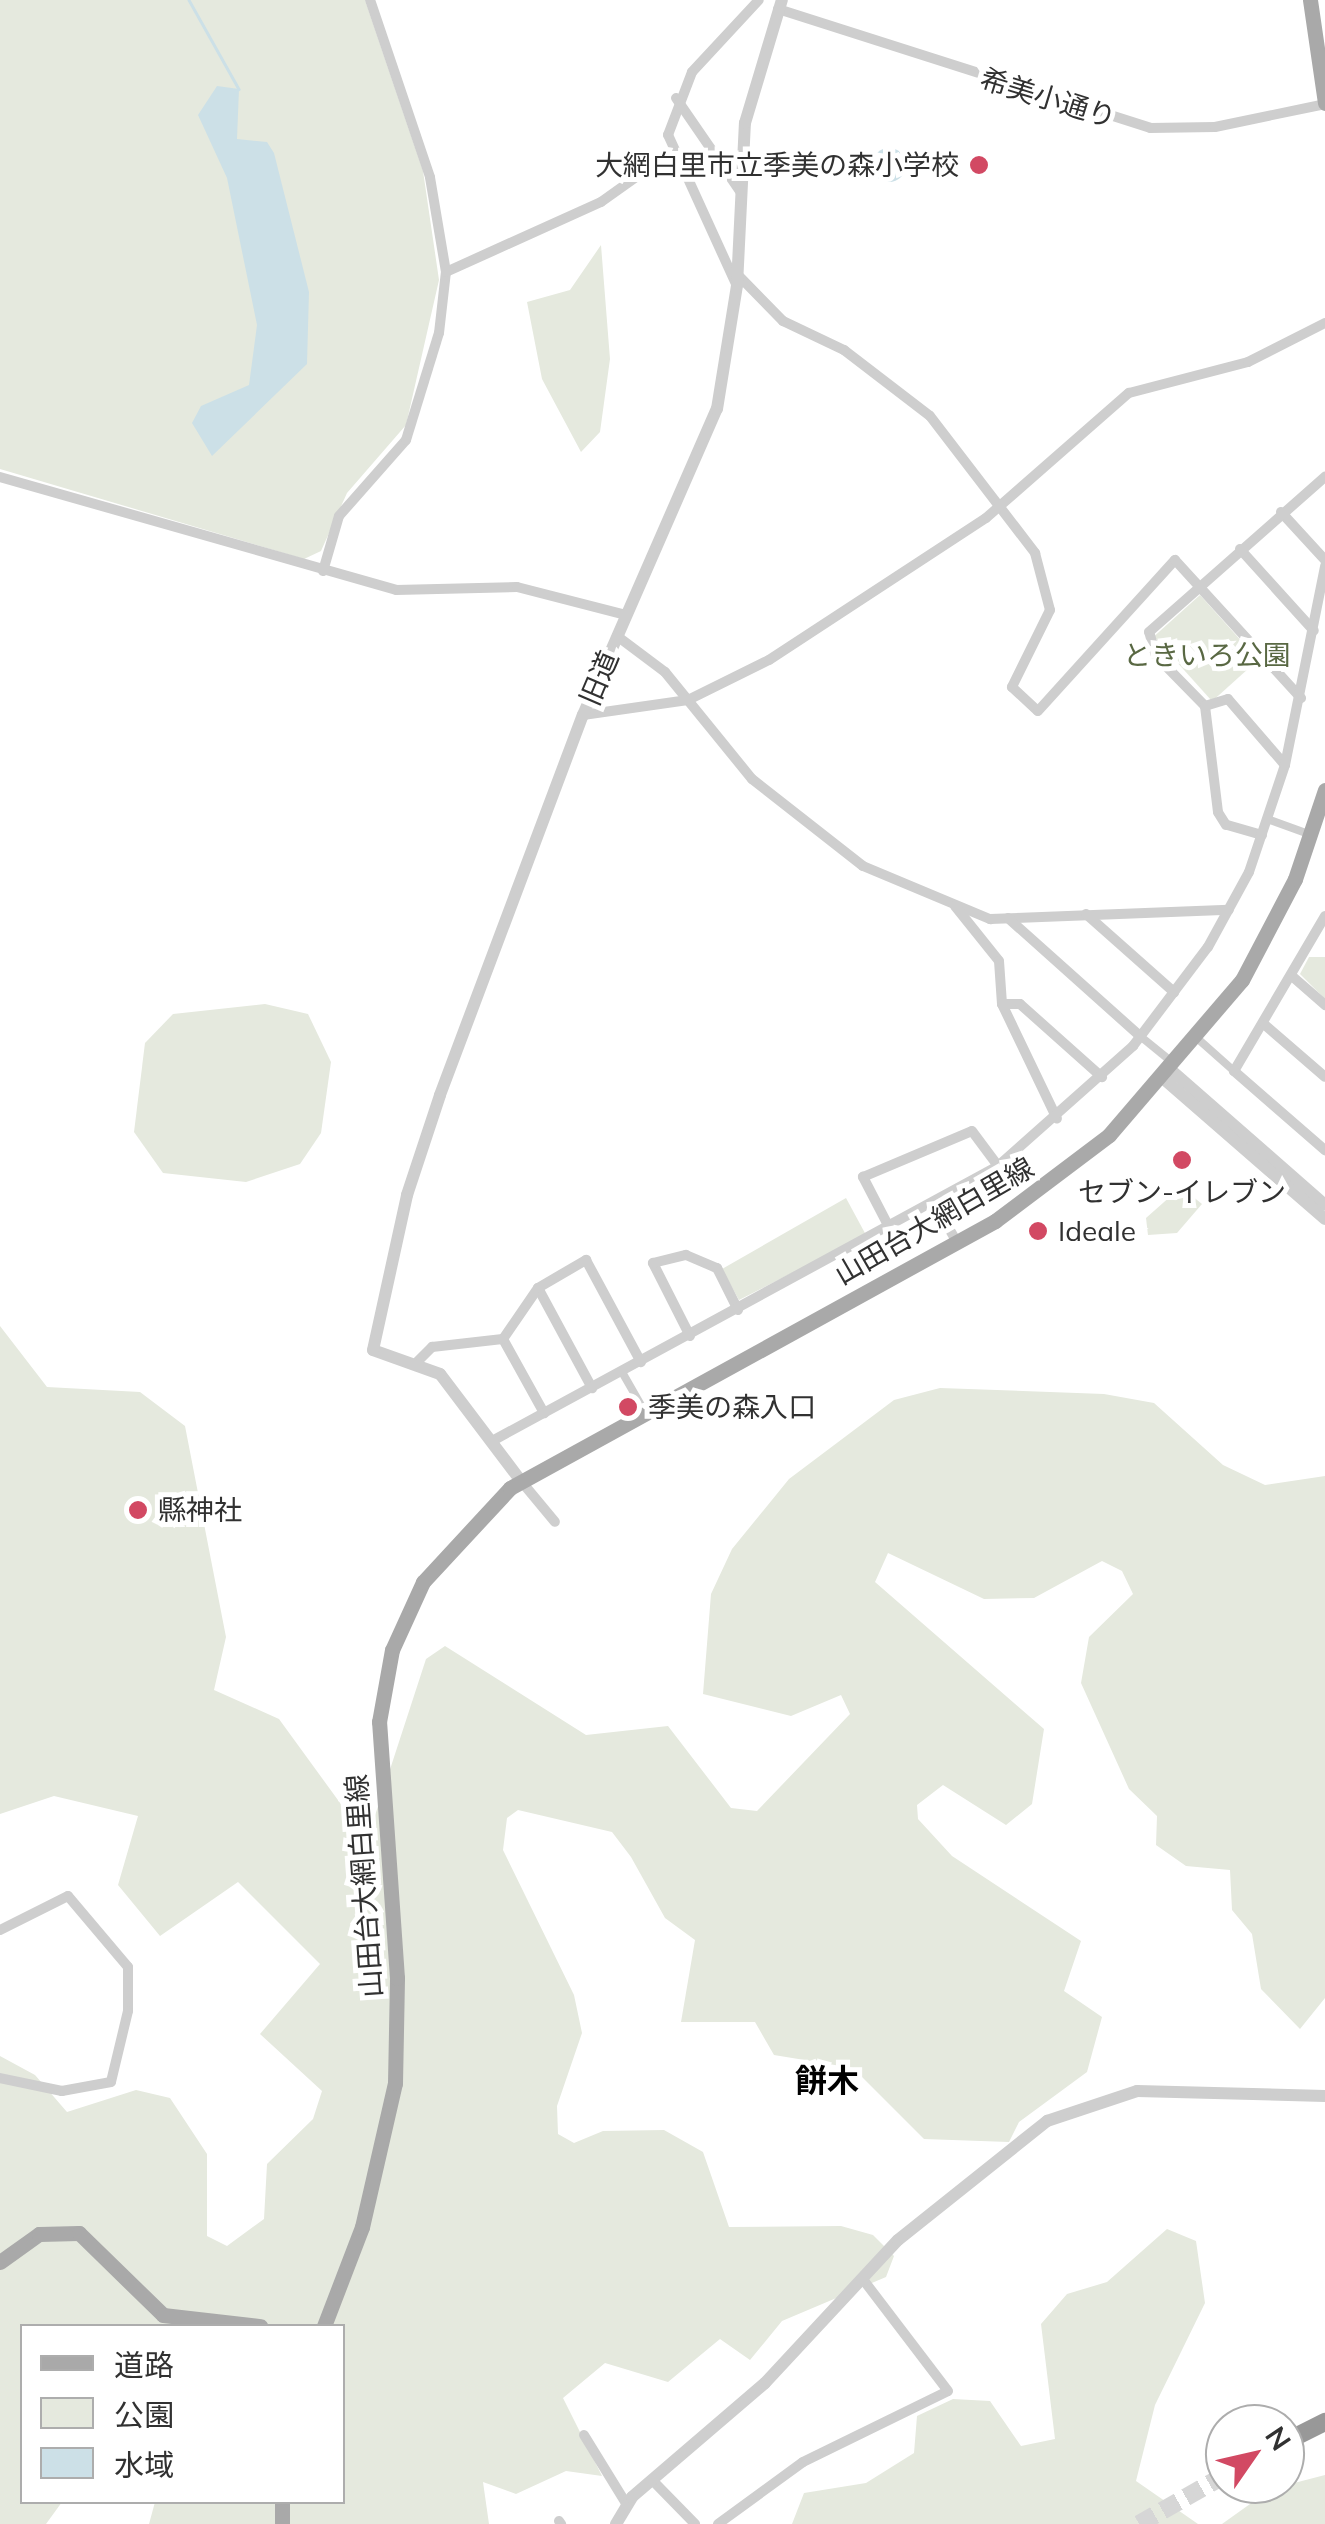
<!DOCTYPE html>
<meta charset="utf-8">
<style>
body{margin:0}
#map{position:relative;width:1325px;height:2524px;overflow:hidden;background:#fff;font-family:Mulish,"Noto Sans JP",sans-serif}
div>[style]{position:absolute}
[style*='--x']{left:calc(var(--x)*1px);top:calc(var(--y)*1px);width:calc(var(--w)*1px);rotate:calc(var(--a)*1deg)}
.green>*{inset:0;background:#e5e9de;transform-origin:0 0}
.water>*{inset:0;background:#cce0e7}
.round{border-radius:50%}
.stream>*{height:2.5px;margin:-1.25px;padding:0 1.25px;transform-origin:1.25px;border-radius:1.25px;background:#cce0e7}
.motorway-tunnel>*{height:18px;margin-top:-9px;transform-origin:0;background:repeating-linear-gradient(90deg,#d6d6d6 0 18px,transparent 0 27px)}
.pedestrian>*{height:8px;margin:-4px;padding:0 4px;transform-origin:4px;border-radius:4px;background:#cecece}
.minor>*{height:10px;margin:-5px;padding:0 5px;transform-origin:5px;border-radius:5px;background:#cecece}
.tertiary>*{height:12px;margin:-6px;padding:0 6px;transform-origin:6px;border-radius:6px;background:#cecece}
.primary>*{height:15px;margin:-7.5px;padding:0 7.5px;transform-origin:7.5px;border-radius:7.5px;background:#a9a9a9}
.motorway>*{height:18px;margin:-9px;padding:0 9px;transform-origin:9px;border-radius:9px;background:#989898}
.dots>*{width:28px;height:28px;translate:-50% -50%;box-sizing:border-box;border:5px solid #fff;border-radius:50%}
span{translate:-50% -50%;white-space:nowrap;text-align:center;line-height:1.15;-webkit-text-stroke:10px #fff;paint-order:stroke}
.street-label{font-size:28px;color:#313131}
.poi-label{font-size:28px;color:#313131}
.right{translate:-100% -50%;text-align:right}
.left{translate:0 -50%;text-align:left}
.park-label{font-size:28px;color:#596843}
.quarter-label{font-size:32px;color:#000;font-weight:700}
.legend{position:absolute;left:20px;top:2324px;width:325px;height:180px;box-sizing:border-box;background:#fff;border:2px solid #adadad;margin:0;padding:12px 18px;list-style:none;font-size:30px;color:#313131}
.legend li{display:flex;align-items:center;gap:20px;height:50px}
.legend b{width:50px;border:2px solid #adadad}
.north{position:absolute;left:1205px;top:2404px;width:100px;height:100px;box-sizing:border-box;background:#fff;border:2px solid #adadad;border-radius:50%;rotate:56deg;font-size:28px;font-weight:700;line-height:40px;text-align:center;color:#313131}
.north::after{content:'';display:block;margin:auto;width:35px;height:45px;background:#d24963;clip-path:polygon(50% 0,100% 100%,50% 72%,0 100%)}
</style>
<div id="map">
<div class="green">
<div style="clip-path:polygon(0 0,365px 0,423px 171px,439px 280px,406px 425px,347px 493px,321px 551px,304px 559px,0 469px)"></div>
<div style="clip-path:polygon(601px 245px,610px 359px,600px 432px,581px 452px,542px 379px,527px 302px,570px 290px)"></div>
<div style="left:1200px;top:595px;width:87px;height:62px;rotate:48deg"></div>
<div style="clip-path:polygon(1309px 957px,1325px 957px,1325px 999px,1300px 974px)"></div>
<div style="clip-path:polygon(265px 1004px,308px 1014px,331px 1062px,321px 1133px,300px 1164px,246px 1182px,163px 1173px,134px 1132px,145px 1043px,173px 1014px)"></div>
<div style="clip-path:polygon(1181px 1187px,1202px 1204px,1177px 1233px,1148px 1235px,1146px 1218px)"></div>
<div style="clip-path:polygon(846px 1198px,866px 1235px,739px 1300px,722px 1269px)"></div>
<div style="clip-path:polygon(0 1326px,47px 1387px,140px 1392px,185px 1426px,226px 1637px,214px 1690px,279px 1719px,367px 1840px,426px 1659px,445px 1646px,586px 1735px,668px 1726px,731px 1808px,757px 1811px,850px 1714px,841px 1695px,791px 1716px,703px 1694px,711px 1594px,732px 1549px,789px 1479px,894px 1400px,940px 1388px,1104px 1394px,1154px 1403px,1223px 1465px,1265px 1485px,1325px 1476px,1325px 1998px,1300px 2029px,1261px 1989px,1252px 1934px,1232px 1910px,1230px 1870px,1186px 1866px,1156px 1845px,1157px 1816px,1129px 1789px,1081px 1683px,1089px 1637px,1133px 1594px,1122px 1571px,1102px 1561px,1034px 1598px,984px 1599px,888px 1553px,875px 1582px,1044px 1729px,1032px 1804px,1006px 1825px,943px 1785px,917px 1805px,918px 1819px,952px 1856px,1081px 1941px,1064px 1991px,1102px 2017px,1087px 2072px,1019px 2122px,1009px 2142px,924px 2139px,853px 2068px,774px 2055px,755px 2022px,681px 2022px,695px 1940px,665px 1918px,631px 1857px,612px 1832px,518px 1810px,507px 1818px,503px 1850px,574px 1995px,582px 2033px,557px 2106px,558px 2134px,574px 2143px,603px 2131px,664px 2130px,703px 2152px,729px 2227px,841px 2226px,873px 2235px,894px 2256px,886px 2277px,782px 2321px,750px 2360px,720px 2339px,668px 2382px,605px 2363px,563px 2398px,602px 2476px,566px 2471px,516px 2494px,483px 2482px,489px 2524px,149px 2524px,155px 2502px,342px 2502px,342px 2326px,22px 2326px,22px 2502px,62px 2502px,46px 2524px,0 2524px,0 2056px,35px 2075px,67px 2112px,136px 2090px,170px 2098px,207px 2154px,207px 2236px,227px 2246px,264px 2219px,267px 2164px,313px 2119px,322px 2091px,260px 2034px,320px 1964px,238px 1882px,160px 1936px,118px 1885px,138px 1816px,54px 1796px,0 1814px)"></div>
<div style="clip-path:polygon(1167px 2229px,1196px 2241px,1205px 2303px,1155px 2405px,1136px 2481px,1198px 2524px,792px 2524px,804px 2493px,866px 2483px,914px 2453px,917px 2416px,953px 2399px,990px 2401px,1021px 2446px,1055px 2439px,1041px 2324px,1067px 2294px,1107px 2282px)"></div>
<div style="clip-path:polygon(1325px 2475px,1325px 2524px,1222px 2524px,1271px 2489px)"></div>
</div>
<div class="water">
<div style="clip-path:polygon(217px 86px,239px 89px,237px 139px,267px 142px,274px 153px,309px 292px,307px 364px,212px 456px,192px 423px,201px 406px,249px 385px,257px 325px,227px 178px,198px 115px)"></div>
<div class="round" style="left:872px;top:148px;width:34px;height:34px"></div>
</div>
<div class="stream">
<div style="--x:189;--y:0;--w:102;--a:60.7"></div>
</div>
<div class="motorway-tunnel">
<div style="--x:1139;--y:2524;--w:99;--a:-29.7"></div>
</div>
<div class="pedestrian">
<div style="--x:1267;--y:819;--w:45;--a:19.7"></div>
<div style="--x:1140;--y:1036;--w:41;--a:39.1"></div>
<div style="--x:1198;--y:1039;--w:48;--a:41.6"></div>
<div style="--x:622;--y:1372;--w:46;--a:60.1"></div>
</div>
<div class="minor">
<div style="--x:778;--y:9;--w:391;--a:17.7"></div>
<div style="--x:1150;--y:128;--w:65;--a:-0.9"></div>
<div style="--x:1215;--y:127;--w:112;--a:-11.8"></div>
<div style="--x:676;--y:98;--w:116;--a:55.5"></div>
<div style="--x:446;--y:272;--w:170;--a:-24.3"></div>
<div style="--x:601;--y:202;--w:86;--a:-35.5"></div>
<div style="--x:737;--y:274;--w:66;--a:45.6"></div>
<div style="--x:783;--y:321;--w:68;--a:25.4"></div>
<div style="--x:844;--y:350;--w:108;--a:37.5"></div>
<div style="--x:930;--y:416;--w:173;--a:52.5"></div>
<div style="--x:1035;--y:553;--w:59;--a:75.3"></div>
<div style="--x:1050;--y:610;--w:86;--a:116.3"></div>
<div style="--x:1012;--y:687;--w:35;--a:43"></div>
<div style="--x:1038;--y:711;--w:204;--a:-47.8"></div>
<div style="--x:1175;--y:560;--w:187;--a:47.6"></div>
<div style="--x:736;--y:284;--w:164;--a:-114.5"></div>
<div style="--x:668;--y:135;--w:67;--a:-69.1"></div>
<div style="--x:692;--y:72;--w:98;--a:-47.1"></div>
<div style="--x:0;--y:477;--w:412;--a:15.9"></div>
<div style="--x:396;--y:590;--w:121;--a:-1.4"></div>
<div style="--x:517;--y:587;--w:113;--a:14.4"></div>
<div style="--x:1281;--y:512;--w:65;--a:47.5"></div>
<div style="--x:1240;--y:549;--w:110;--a:47.9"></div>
<div style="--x:323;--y:571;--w:57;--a:-73.8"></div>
<div style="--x:339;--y:516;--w:101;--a:-48.6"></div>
<div style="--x:406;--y:440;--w:112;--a:-72.9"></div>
<div style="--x:439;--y:333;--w:61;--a:-83.5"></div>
<div style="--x:446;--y:272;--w:96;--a:-99.6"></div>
<div style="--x:430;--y:177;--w:187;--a:-108.7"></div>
<div style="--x:617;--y:636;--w:60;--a:36.9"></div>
<div style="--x:665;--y:672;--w:138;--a:50.9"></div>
<div style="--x:752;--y:779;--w:141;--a:38.1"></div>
<div style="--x:863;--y:866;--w:138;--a:22.7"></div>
<div style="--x:990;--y:919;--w:239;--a:-2.2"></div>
<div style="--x:1205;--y:706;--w:70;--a:-134.4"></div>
<div style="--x:1156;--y:656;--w:25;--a:-106"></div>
<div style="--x:1149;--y:632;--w:235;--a:-41.4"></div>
<div style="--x:583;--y:715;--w:106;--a:-8.1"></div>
<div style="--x:688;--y:700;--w:90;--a:-26.3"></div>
<div style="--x:769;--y:660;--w:259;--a:-33.2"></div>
<div style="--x:986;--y:518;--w:190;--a:-41.2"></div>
<div style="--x:1129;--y:393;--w:123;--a:-14.6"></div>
<div style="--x:1248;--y:362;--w:86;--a:-26.9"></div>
<div style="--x:1262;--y:835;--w:37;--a:-164"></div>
<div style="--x:1226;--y:825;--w:15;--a:-122"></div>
<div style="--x:1218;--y:812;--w:107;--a:-97"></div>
<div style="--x:1205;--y:706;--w:24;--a:-17"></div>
<div style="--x:1228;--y:699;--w:87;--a:49.2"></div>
<div style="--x:955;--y:906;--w:70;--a:51.3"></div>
<div style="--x:999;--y:961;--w:43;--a:86"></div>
<div style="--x:1002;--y:1004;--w:127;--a:64.4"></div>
<div style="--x:1086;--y:914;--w:118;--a:41.6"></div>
<div style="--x:1325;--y:916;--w:180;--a:120.4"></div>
<div style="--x:1234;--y:1071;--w:121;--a:41"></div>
<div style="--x:1008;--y:918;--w:177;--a:41.8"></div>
<div style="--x:1293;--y:977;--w:43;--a:41.2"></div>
<div style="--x:1002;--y:1004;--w:18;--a:0"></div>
<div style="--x:1020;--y:1004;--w:110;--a:41.7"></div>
<div style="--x:1265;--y:1025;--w:79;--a:40.9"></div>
<div style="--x:935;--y:1205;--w:43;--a:59.3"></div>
<div style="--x:890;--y:1229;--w:59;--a:-117.4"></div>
<div style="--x:863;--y:1177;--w:118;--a:-22.9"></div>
<div style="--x:972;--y:1131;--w:44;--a:53.4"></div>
<div style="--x:538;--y:1288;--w:114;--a:61.6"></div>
<div style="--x:690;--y:1336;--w:82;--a:-116.9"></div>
<div style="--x:653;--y:1263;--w:34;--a:-14"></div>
<div style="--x:686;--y:1255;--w:34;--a:23"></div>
<div style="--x:717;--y:1268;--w:47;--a:63.4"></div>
<div style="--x:503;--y:1339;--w:85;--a:61"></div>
<div style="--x:416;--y:1363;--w:23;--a:-45"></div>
<div style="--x:432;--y:1347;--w:71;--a:-6.4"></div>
<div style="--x:503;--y:1339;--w:62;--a:-55.5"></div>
<div style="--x:538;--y:1288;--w:56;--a:-30.3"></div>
<div style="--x:586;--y:1260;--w:116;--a:61.7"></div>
<div style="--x:494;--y:1440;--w:574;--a:-28.53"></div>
<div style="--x:998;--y:1166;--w:181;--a:-41.6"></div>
<div style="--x:1133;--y:1046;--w:124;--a:-52.9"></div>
<div style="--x:1208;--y:947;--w:85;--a:-61.3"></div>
<div style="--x:1249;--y:872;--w:113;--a:-71.4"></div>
<div style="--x:1285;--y:765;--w:203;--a:-78.6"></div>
<div style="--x:521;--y:1481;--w:53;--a:50.3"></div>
<div style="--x:0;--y:1930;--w:76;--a:-26.6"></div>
<div style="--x:68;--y:1896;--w:93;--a:49.8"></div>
<div style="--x:128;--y:1967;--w:44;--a:90"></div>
<div style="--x:128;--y:2011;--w:73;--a:103.5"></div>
<div style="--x:111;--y:2082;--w:50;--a:169.6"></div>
<div style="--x:62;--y:2091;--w:63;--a:-168.2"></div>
<div style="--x:584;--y:2435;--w:82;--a:58.4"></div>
<div style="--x:656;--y:2484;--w:56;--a:45.7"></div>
<div style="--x:559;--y:2521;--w:4;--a:56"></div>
<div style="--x:718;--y:2524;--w:105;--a:-36.1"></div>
<div style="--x:803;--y:2462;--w:161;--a:-26.1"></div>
<div style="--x:948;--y:2391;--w:142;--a:-127.3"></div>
</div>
<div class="tertiary">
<div style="--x:1172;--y:1071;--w:203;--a:41.2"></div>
<div style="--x:1165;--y:1080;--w:212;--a:41"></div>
<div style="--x:521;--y:1481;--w:134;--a:-127.1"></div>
<div style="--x:440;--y:1374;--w:71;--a:-160.3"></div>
<div style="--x:373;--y:1350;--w:159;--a:-77.6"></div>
<div style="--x:407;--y:1195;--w:105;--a:-71.7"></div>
<div style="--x:440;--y:1095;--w:406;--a:-69.4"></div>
<div style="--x:583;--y:715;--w:334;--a:-66.4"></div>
<div style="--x:717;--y:409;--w:126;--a:-80.8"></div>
<div style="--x:737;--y:285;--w:162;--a:-87.2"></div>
<div style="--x:745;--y:123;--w:128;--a:-73.3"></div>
<div style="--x:616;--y:2524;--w:31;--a:-59"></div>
<div style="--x:632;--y:2497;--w:175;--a:-40.6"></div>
<div style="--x:765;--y:2383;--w:195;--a:-47.1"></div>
<div style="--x:898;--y:2240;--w:191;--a:-38.6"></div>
<div style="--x:1047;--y:2121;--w:95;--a:-18.4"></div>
<div style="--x:1137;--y:2091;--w:188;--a:1.5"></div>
</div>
<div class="primary">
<div style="--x:1310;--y:0;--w:104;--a:81.7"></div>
<div style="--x:0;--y:2262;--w:48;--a:-35.7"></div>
<div style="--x:39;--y:2234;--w:40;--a:-1.4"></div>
<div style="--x:79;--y:2233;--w:117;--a:44.3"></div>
<div style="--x:163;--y:2315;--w:98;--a:6.5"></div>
<div style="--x:324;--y:2326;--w:106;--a:-69"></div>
<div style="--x:362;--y:2227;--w:148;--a:-77.1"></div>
<div style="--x:395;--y:2083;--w:105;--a:-88.9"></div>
<div style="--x:397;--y:1978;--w:257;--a:-94"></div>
<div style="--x:379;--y:1722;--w:73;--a:-79.8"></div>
<div style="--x:392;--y:1650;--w:75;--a:-65.5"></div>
<div style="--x:423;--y:1582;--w:128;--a:-47.2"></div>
<div style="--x:510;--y:1488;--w:554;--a:-28.83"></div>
<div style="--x:995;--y:1221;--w:143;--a:-37"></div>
<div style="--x:1109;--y:1135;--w:204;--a:-49.4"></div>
<div style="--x:1242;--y:980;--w:114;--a:-62.3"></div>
<div style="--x:1295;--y:879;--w:94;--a:-71.4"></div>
<div style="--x:282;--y:2524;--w:22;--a:-90"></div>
</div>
<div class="motorway">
<div style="--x:1285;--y:2442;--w:45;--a:-26.6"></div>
</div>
<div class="dots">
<div style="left:979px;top:165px;background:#d24963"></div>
<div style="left:1182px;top:1160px;background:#d24963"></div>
<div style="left:1038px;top:1231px;background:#d24963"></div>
<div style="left:628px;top:1407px;background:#d24963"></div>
<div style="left:138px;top:1510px;background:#d24963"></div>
</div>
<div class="street-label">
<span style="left:1048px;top:98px;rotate:17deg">希美小通り</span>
<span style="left:599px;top:678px;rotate:-67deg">旧道</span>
<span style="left:934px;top:1221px;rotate:-30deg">山田台大網白里線</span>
<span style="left:364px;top:1886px;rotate:-94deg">山田台大網白里線</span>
</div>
<div class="poi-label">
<span class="right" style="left:959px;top:165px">大網白里市立季美の森小学校</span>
<span style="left:1182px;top:1192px">セブン-イレブン</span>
<span class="left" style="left:1058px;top:1231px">Ideale</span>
<span class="left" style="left:648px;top:1407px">季美の森入口</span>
<span class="left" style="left:158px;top:1510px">縣神社</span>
</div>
<div class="park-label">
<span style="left:1207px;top:655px">ときいろ公園</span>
</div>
<div class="quarter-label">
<span style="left:827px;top:2080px">餅木</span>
</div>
<ul class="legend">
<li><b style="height:12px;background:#a9a9a9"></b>道路</li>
<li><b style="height:28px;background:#e5e9de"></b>公園</li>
<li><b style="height:28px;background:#cce0e7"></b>水域</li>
</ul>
<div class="north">N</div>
</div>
